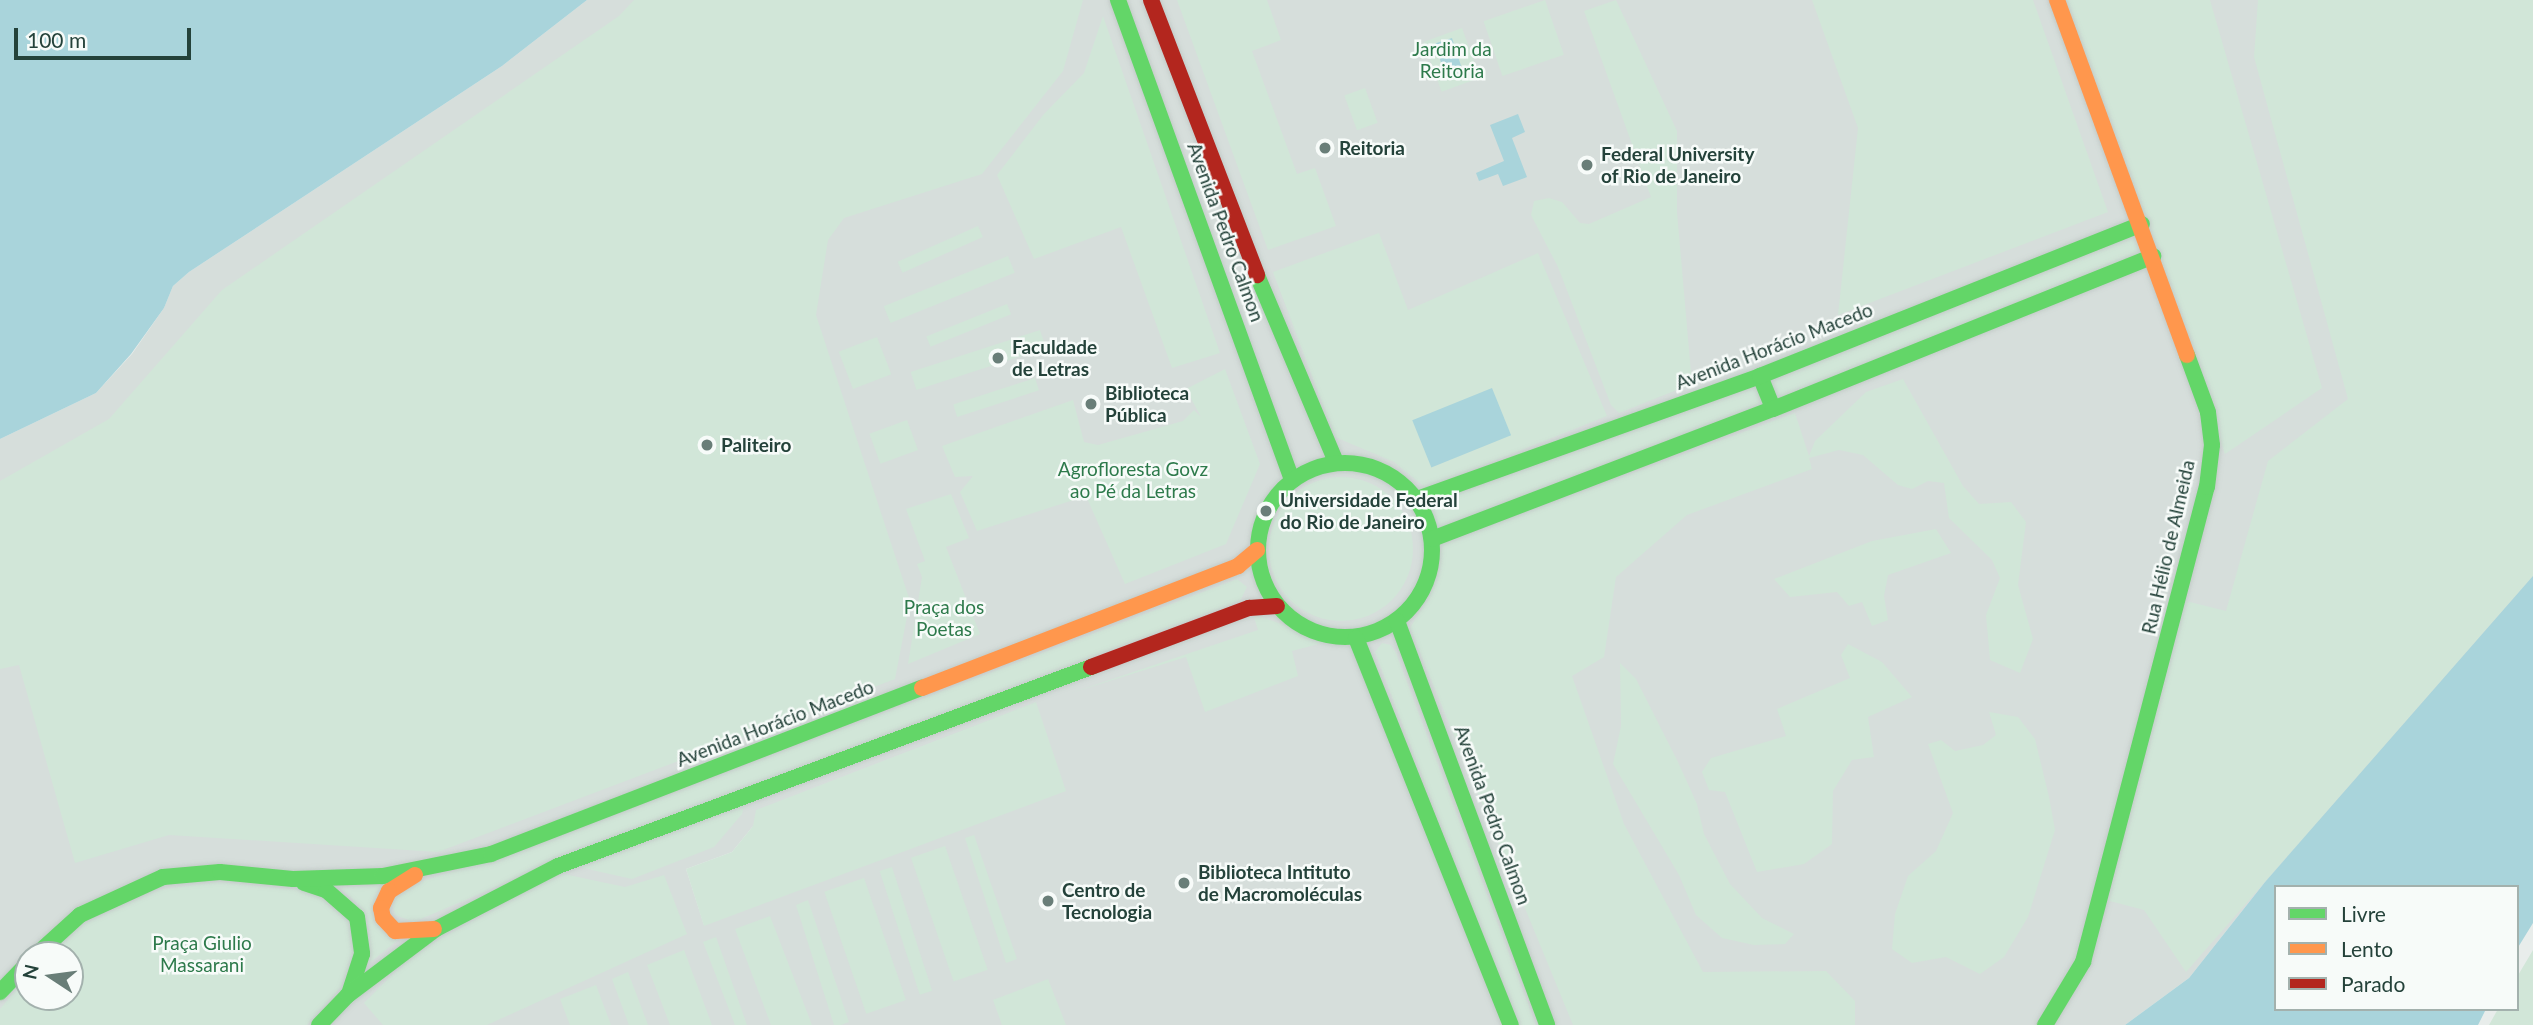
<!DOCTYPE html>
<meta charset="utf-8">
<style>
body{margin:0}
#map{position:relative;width:2533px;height:1025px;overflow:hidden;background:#e8edeb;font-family:Lato,sans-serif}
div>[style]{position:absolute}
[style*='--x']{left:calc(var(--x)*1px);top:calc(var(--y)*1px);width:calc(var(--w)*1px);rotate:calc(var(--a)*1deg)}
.built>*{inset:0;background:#d6dedb}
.green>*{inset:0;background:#d1e6d8;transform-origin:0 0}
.round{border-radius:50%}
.water>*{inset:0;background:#a9d4db;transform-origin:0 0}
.roads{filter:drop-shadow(0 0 2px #c3cbc8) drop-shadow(0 0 2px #c3cbc8)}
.fast>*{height:16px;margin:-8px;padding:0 8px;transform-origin:8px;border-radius:8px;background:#63d668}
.fast>.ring{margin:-8px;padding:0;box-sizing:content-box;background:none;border:16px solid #63d668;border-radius:50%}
.slow>*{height:16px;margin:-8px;padding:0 8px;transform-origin:8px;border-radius:8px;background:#ff974d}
.jam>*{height:16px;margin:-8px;padding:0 8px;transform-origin:8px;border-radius:8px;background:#b3261e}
.dots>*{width:19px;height:19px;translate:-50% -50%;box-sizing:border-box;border:4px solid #f7fbf9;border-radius:50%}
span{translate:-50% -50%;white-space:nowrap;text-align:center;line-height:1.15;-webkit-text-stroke:5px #f7fbf9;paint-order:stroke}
.park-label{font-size:19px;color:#2d7a4b}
.poi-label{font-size:19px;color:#24423a;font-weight:700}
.left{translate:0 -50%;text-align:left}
.street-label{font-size:19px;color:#24423a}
.legend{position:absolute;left:2274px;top:885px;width:245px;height:126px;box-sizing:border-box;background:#f7fbf9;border:2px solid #a3b1ad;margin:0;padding:9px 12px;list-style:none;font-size:21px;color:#24423a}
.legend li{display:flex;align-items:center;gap:14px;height:35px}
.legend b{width:35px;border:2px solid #a3b1ad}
.north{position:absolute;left:14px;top:941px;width:70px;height:70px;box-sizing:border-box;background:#f7fbf9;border:2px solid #a3b1ad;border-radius:50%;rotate:283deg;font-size:19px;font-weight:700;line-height:28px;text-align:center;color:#24423a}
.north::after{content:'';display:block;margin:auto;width:24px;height:32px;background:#697e78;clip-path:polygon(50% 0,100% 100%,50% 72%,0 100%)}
.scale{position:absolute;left:14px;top:28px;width:177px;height:32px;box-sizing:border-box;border:4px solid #24423a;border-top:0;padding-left:9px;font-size:21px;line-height:24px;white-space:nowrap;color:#24423a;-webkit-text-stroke:5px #f7fbf9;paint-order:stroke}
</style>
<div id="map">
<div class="built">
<div style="clip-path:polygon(evenodd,587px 0,2533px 0,2533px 583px,2265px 882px,2189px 978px,2125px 1025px,0 1025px,0 439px,96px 393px,132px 354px,164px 308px,173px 286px,189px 272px,502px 66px,587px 0,753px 826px,704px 925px,686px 869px,732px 852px,753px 826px,587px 0,28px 955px,70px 955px,70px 997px,28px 997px,28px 955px)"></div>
</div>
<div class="green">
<div style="clip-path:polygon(634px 0,1083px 0,1063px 71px,982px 174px,844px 218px,828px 240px,816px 315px,910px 601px,895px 679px,438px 852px,169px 835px,75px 863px,19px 665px,0 669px,0 481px,109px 419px,222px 290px,619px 16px)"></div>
<div style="clip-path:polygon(1177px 0,1267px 0,1281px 40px,1252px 51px,1297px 174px,1315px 168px,1336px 226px,1268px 250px)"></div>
<div style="left:1545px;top:0;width:58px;height:65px;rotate:71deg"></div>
<div style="clip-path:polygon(1616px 0,1677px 131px,1677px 212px,1692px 384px,1619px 413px,1611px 405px,1558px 267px,1531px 215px,1534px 201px,1549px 198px,1562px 202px,1580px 223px,1589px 224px,1651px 197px,1584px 11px)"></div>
<div style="clip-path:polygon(1812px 0,2033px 0,2108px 212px,1838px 315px,1858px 128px)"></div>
<div style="clip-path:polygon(2065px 0,2210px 0,2322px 388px,2225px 454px)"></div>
<div style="clip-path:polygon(2258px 0,2533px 0,2533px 576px,2186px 972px,2144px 910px,2106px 900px,2182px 600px,2226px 611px,2268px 461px,2348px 399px,2254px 57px)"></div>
<div style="clip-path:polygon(1103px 16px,1220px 353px,1172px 368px,1121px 227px,1034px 259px,997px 175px,1044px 114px,1084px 73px)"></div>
<div style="left:1462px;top:28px;width:53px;height:41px;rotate:70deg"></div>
<div style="left:1365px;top:88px;width:37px;height:22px;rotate:70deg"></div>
<div style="clip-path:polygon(2142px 224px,2153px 256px,1432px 539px,1417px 499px)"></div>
<div style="left:978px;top:226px;width:12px;height:88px;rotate:66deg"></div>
<div style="clip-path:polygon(1379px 233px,1408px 310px,1538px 253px,1607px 416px,1426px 488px,1394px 462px,1335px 437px,1273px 272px)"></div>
<div style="left:1008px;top:256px;width:18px;height:134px;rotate:68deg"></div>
<div style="left:1007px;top:304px;width:11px;height:87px;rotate:68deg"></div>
<div style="left:1040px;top:330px;width:19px;height:136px;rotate:72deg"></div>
<div style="left:877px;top:337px;width:40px;height:41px;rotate:69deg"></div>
<div style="clip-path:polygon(1225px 369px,1260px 464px,1226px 544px,1125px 584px,1086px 496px,977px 531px,960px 492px,973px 476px,955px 477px,942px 446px,1073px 400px,1084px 442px,1098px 445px,1183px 421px,1194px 410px,1201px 417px,1186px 389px)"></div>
<div style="left:1035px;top:378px;width:13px;height:86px;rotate:72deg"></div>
<div style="clip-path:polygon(1903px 379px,1963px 486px,1979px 504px,2011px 502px,2026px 522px,2018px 585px,2033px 639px,2020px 673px,1990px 660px,1986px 615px,2000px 578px,1992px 560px,1949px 518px,1944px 483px,1928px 481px,1912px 489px,1898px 485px,1863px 455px,1839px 450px,1809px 458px,1812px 469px,1687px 515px,1616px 577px,1604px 657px,1572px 676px,1624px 824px,1703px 972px,1826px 971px,1855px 1001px,1855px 1025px,1573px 1025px,1410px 628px,1430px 595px,1443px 543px,1795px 413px,1809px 456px,1815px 441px,1866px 392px)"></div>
<div style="left:907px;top:420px;width:32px;height:40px;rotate:70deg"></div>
<div class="round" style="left:1269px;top:477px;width:144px;height:144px"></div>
<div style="clip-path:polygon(951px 494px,969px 538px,946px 547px,980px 634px,908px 664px,922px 577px,917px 564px,925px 561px,906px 509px)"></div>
<div style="clip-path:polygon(1936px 529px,1951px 553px,1888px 575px,1884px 596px,1888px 620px,1872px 626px,1862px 602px,1849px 606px,1837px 592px,1790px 597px,1774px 579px,1872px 541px)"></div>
<div style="clip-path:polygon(1237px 579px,1247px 587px,1240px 601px,570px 855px,414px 922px,395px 915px,392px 903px,402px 888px,565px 834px)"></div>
<div style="clip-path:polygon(1253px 614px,1330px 641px,1292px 651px,1298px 676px,1205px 712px,1186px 657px,1071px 693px,1258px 630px)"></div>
<div style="clip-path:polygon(1382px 643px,1391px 645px,1396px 653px,1536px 1025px,1517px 1025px,1375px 652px)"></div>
<div style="clip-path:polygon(1848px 644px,1882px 662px,1912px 697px,1868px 717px,1874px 757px,1852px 760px,1833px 791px,1832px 844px,1804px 864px,1757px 872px,1725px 792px,1709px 790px,1702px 772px,1711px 758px,1786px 736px,1777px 709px,1850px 678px,1841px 655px)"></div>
<div style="clip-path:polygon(1620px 663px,1636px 679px,1678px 762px,1697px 804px,1704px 834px,1730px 884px,1762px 918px,1794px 934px,1785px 944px,1754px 945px,1722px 938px,1696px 915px,1679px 875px,1613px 764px,1621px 726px)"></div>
<div style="clip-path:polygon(1036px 702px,1066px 791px,704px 926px,686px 869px,732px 852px,753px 826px,756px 810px)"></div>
<div style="clip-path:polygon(1989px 712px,2018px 717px,2035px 739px,2049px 797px,2055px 830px,2028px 917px,2004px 957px,1980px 974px,1946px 957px,1912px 963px,1892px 949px,1895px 914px,1908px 876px,1936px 851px,1953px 813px,1928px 744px,1941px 740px,1955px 751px,1983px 745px,1996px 735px)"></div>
<div style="clip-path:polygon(746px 799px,742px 814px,714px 847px,632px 879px,574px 866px)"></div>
<div style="clip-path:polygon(974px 835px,1017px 959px,1006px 963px,965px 838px)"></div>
<div style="left:945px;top:846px;width:131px;height:36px;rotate:71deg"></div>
<div style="left:892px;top:867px;width:130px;height:13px;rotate:72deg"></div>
<div style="clip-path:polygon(559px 873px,625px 887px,664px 875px,687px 934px,487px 1025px,383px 1025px,364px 1003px,413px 954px)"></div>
<div style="left:864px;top:878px;width:129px;height:42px;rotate:71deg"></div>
<div style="clip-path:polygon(219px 882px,311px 891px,345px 910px,358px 941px,341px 987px,307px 1025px,0 1025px,0 1009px,28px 976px,28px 997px,70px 997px,70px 955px,49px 955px,81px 925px,156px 890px)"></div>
<div style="clip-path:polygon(383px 884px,373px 909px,402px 937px,368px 964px,369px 928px,356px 902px,340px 888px)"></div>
<div style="clip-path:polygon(808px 900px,849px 1022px,841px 1025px,834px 1025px,796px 905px)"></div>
<div style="clip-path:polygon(770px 916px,812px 1025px,771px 1025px,735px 929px)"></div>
<div style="clip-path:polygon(716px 937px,747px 1025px,735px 1025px,703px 942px)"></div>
<div style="clip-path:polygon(684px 950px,712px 1025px,670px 1025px,647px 965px)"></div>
<div style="clip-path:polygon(2533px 950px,2533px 1025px,2489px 1025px,2498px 1009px,2517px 1009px,2517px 977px)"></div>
<div style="clip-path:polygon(628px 972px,648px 1025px,629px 1025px,612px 979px)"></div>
<div style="clip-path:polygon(1048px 979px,1066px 1025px,1002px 1025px,993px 1000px)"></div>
<div style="clip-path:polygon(596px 985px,611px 1025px,570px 1025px,560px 999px)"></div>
</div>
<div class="water">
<div style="clip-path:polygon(0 0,587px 0,502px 66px,189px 272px,173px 286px,164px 308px,131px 354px,96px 393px,0 439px)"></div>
<div style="left:1452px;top:38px;width:35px;height:18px;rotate:72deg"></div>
<div style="clip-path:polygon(1518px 114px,1525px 132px,1512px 138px,1527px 177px,1503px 186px,1498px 174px,1479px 181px,1476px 173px,1504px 161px,1490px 125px)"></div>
<div style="left:1492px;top:388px;width:51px;height:86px;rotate:68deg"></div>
<div style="clip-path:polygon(2533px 576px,2533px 923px,2517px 949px,2517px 887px,2276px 887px,2276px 1009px,2486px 1009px,2478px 1025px,2125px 1025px,2189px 978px,2265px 882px)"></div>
</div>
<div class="roads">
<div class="fast">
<div style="--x:1118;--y:0;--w:511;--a:70.07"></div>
<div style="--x:1257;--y:275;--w:203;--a:67.1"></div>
<div style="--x:1760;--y:376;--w:35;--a:68"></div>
<div class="ring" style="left:1258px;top:463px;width:158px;height:158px"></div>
<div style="--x:1417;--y:499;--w:364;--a:-19.7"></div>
<div style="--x:1760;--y:376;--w:411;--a:-21.7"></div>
<div style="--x:1432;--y:539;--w:365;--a:-20.9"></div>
<div style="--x:1773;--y:409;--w:410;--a:-21.9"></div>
<div style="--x:1397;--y:621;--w:431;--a:69.6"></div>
<div style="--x:1356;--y:638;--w:417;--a:68.2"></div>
<div style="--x:304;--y:883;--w:23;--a:18"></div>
<div style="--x:326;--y:890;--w:41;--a:41.1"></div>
<div style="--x:357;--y:917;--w:37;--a:82"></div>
<div style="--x:362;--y:954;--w:42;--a:108"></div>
<div style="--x:36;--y:955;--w:59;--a:-42.3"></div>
<div style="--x:80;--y:915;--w:91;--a:-24.6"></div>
<div style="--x:163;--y:877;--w:57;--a:-5"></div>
<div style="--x:220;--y:872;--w:73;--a:5.5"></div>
<div style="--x:293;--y:879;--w:90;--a:-1.9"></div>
<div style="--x:383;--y:876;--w:110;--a:-11.5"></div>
<div style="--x:491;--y:854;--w:462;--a:-21.1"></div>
<div style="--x:0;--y:992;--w:40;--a:-46"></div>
<div style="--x:319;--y:1025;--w:42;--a:-46"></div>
<div style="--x:348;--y:995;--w:110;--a:-36.9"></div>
<div style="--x:436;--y:929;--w:137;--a:-27.3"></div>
<div style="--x:558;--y:866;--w:569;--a:-20.47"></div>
<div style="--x:2045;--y:1025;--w:74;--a:-58.9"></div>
<div style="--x:2083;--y:962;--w:491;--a:-75.4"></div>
<div style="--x:2207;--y:487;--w:42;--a:-83.2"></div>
<div style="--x:2212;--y:445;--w:33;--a:-97"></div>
<div style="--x:2208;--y:412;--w:61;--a:-110.2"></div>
</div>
<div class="slow">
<div style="--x:2057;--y:0;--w:378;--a:69.9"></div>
<div style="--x:922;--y:688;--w:339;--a:-21.1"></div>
<div style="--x:1238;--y:566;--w:25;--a:-40"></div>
<div style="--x:415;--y:875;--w:31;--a:148"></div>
<div style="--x:389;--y:891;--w:19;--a:115"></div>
<div style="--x:381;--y:908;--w:10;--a:79"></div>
<div style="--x:383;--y:918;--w:18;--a:47"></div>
<div style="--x:395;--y:931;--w:39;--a:-3"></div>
</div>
<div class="jam">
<div style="--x:1151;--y:0;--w:295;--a:68.9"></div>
<div style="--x:1091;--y:667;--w:169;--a:-20.5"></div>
<div style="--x:1249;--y:608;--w:28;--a:-4"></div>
</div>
</div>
<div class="dots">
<div style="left:1325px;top:148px;background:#697e78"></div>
<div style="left:1587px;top:165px;background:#697e78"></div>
<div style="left:998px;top:358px;background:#697e78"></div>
<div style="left:1091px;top:404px;background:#697e78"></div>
<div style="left:707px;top:445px;background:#697e78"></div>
<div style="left:1266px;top:511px;background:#697e78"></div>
<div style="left:1184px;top:883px;background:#697e78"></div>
<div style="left:1048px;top:901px;background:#697e78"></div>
</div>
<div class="park-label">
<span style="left:1452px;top:60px">Jardim da<br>Reitoria</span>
<span style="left:1133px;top:480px">Agrofloresta Govz<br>ao Pé da Letras</span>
<span style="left:944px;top:618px">Praça dos<br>Poetas</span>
<span style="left:202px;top:954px">Praça Giulio<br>Massarani</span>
</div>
<div class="poi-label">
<span class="left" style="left:1339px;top:148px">Reitoria</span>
<span class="left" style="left:1601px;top:165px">Federal University<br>of Rio de Janeiro</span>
<span class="left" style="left:1012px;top:358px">Faculdade<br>de Letras</span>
<span class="left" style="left:1105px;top:404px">Biblioteca<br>Pública</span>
<span class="left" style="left:721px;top:445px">Paliteiro</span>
<span class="left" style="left:1280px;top:511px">Universidade Federal<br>do Rio de Janeiro</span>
<span class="left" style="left:1198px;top:883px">Biblioteca Intituto<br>de Macromoléculas</span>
<span class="left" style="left:1062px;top:901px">Centro de<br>Tecnologia</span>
</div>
<div class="street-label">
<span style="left:1226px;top:232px;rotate:70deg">Avenida Pedro Calmon</span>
<span style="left:1774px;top:346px;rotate:-21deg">Avenida Horácio Macedo</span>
<span style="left:2168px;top:547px;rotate:-77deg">Rua Hélio de Almeida</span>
<span style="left:775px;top:723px;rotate:-21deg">Avenida Horácio Macedo</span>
<span style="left:1493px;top:815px;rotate:70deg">Avenida Pedro Calmon</span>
</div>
<ul class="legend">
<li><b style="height:9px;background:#63d668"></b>Livre</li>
<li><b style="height:9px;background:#ff974d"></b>Lento</li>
<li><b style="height:9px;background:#b3261e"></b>Parado</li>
</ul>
<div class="north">N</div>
<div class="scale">100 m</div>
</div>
